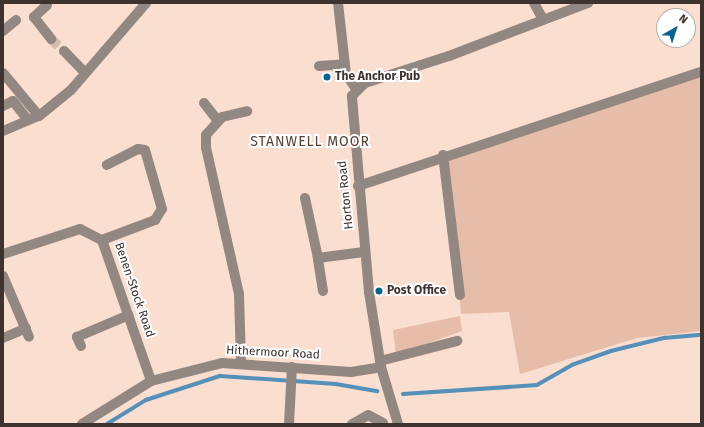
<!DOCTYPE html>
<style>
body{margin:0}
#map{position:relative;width:704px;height:427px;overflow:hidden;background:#faded0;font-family:"Fira Sans",sans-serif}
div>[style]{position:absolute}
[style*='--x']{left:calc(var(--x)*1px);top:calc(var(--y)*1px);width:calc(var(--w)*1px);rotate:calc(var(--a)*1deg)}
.green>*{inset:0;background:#e6bda8}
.stream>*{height:3.5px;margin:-1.75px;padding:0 1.75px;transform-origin:1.75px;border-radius:1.75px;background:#5590b9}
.minor-tunnel>*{height:10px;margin-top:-5px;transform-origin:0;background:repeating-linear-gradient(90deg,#d4bcb0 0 10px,transparent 0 15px)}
.minor>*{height:10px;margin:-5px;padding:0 5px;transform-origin:5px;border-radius:5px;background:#938781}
.dots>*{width:11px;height:11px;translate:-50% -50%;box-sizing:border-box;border:2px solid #fff;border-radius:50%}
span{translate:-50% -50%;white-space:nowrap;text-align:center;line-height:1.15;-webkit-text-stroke:4px #fff;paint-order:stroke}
.poi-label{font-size:12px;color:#3e332e;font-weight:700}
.left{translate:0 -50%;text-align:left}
.street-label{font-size:12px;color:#3e332e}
.quarter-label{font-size:14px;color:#584236;letter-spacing:1px}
.frame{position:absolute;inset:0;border:4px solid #3e332e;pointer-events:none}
.north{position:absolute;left:656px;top:8px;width:40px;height:40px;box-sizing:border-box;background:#fff;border:1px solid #b2adab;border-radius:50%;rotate:39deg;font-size:11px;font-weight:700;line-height:16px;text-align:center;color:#3e332e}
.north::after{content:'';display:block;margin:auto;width:14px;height:18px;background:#056494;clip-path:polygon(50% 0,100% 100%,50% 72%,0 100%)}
</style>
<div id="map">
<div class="green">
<div style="clip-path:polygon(701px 76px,701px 331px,637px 338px,520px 374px,509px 312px,461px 314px,448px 156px)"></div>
<div style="clip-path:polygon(460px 316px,462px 331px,396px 355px,393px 330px)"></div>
</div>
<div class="stream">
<div style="--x:403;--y:394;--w:134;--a:-3.8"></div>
<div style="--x:537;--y:385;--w:40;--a:-29.7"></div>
<div style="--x:572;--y:365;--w:41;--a:-19.7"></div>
<div style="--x:611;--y:351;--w:55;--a:-13.8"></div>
<div style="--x:664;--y:338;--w:37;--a:-5"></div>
<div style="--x:107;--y:424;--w:46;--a:-31.6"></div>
<div style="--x:146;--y:400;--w:78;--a:-18"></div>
<div style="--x:220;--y:376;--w:116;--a:3.9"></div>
<div style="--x:336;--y:384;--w:42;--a:9.7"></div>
</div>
<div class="minor-tunnel">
<div style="--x:51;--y:39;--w:18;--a:43"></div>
</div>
<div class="minor">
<div style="--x:338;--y:3;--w:71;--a:83.6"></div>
<div style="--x:346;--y:74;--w:18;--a:56"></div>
<div style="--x:534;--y:3;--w:18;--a:61"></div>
<div style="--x:47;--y:5;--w:18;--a:137"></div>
<div style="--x:34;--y:17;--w:28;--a:52"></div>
<div style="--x:3;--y:31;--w:17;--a:-40"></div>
<div style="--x:64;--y:51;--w:30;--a:46"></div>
<div style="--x:319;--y:66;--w:26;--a:-4"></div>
<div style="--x:3;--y:73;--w:56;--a:50.1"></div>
<div style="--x:204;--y:103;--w:23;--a:52"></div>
<div style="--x:3;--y:106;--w:11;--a:-27"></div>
<div style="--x:13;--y:101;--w:24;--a:52"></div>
<div style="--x:3;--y:131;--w:39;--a:-23"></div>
<div style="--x:39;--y:116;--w:41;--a:-39.1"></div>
<div style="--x:71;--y:90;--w:115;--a:-49.2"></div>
<div style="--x:443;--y:155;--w:141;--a:83.1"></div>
<div style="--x:358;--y:186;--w:361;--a:-18.4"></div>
<div style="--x:305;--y:198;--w:61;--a:77.8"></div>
<div style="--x:102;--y:240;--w:57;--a:-20.7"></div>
<div style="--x:155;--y:220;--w:13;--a:-58"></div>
<div style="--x:162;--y:209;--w:61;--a:-106.1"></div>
<div style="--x:145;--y:150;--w:7;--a:-172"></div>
<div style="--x:138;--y:149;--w:35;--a:153"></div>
<div style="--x:3;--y:254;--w:81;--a:-18"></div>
<div style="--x:80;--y:229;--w:25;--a:27"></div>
<div style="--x:102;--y:240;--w:149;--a:70.8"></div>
<div style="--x:3;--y:276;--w:66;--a:66.9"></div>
<div style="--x:323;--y:291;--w:33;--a:-99"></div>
<div style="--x:318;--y:258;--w:46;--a:-7.4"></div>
<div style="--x:3;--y:338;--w:25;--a:-23"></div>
<div style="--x:81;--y:346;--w:10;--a:-114"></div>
<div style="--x:77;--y:337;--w:56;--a:-22.9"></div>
<div style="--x:380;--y:361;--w:80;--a:-14.6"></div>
<div style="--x:241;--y:362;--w:68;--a:-91.7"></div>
<div style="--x:239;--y:294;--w:150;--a:-102.7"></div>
<div style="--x:206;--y:148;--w:13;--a:-90"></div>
<div style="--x:206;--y:135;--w:24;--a:-48"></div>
<div style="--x:222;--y:117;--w:26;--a:-13"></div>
<div style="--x:82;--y:424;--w:81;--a:-31.9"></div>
<div style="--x:151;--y:381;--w:73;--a:-14.2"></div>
<div style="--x:222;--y:363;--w:129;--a:4"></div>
<div style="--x:351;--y:372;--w:30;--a:-9"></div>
<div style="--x:289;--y:424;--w:57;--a:-87"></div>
<div style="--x:352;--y:424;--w:18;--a:-29"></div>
<div style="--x:368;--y:415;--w:17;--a:28"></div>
<div style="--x:398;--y:424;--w:59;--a:-106.6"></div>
<div style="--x:381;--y:367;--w:76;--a:-99.1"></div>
<div style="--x:369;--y:292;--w:197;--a:-95"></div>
<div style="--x:352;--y:96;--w:18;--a:-45"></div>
<div style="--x:365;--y:83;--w:88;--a:-17.8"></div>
<div style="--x:449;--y:56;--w:149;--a:-20.9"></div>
</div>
<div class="dots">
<div style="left:327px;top:77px;background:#056494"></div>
<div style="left:379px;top:291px;background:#056494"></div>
</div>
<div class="poi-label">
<span class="left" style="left:335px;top:77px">The Anchor Pub</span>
<span class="left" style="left:387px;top:291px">Post Office</span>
</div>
<div class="street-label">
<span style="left:346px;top:195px;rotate:-96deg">Horton Road</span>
<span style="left:134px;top:290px;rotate:71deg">Benen-Stock Road</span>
<span style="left:273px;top:353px;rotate:3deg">Hithermoor Road</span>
</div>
<div class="quarter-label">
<span style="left:310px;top:142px">STANWELL MOOR</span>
</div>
<div class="frame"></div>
<div class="north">N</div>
</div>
